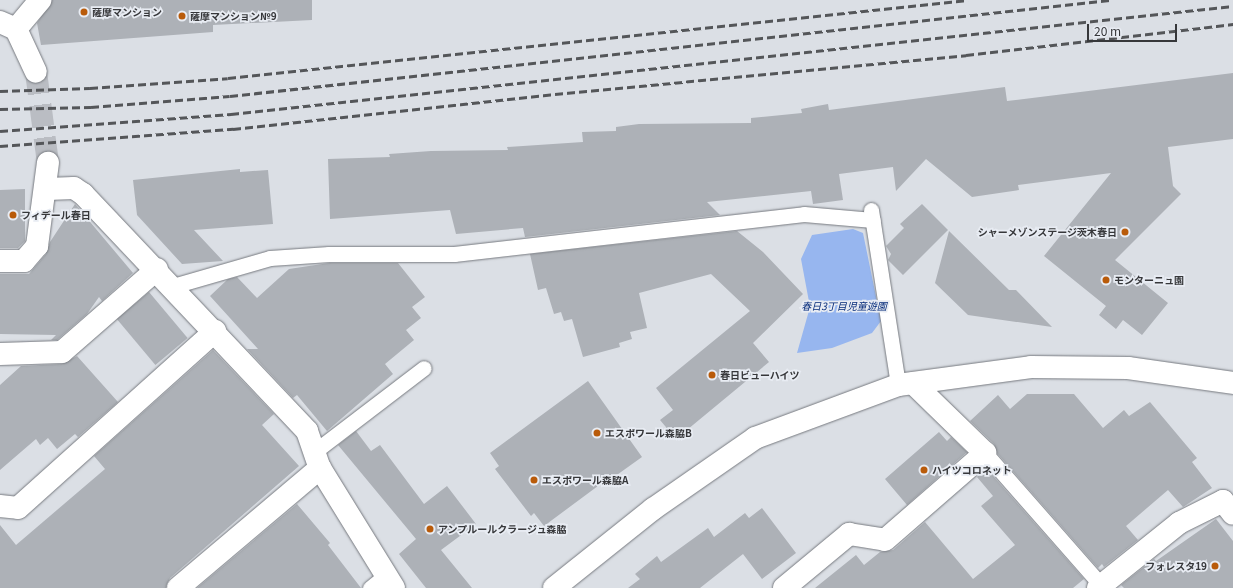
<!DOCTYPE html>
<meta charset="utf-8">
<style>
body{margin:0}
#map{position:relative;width:1233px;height:588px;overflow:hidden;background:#dbdfe5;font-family:Georgia,"Noto Sans JP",serif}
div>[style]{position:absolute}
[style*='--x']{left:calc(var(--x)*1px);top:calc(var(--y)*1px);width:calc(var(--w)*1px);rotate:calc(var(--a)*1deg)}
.green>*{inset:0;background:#97b6ef}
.building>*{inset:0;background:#adb1b7;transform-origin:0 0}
.minor-tunnel>*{height:22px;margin-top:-11px;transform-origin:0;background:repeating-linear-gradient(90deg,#babdc3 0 22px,transparent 0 33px)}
.roads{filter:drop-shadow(0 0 1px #76797f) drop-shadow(0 0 1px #76797f)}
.service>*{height:15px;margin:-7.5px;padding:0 7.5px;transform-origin:7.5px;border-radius:7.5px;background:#fff}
.minor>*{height:22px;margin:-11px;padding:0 11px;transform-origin:11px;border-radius:11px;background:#fff}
.tertiary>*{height:22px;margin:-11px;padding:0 11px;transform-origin:11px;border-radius:11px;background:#fff}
.rail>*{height:3px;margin-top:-1.5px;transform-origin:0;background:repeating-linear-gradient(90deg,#545659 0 8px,transparent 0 12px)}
.dots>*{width:11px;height:11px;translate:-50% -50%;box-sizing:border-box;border:2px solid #e8ecf3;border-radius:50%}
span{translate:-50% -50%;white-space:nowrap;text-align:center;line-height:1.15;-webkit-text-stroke:3.5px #e8ecf3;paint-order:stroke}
.poi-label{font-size:10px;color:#36373a;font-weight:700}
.left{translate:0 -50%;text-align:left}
.right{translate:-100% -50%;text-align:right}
.park-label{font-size:10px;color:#042a7a;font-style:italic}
.scale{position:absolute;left:1087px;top:24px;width:90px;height:18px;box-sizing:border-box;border:2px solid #36373a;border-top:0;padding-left:5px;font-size:12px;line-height:14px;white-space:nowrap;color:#36373a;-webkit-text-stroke:3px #e8ecf3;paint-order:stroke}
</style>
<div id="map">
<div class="green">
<div style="clip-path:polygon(853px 229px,863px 233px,881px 321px,872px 333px,832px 348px,797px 353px,810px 307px,801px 259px,812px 235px)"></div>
</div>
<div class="building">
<div style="clip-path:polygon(52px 0,312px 0,312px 20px,213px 25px,213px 32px,41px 45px,37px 23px)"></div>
<div style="clip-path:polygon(1233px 73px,1233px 139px,1168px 147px,1173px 186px,1181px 194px,1115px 260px,1168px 303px,1142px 335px,1123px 320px,1116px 329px,1099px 315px,1106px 306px,1044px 256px,1111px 173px,1018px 185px,1019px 190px,972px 197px,926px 159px,896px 191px,893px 167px,839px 174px,843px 200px,813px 204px,811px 191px,707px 202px,720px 215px,525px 237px,523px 228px,456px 234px,450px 210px,330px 219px,328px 159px,390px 157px,389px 154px,431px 151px,508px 150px,507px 147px,583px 142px,582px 132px,616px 131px,616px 127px,639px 124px,751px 123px,751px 118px,802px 113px,801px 109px,828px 104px,829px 110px,1005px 87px,1007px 101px)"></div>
<div style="clip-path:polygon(240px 169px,240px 172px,268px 170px,273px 224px,194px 230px,223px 261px,182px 264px,137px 215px,133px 180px)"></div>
<div style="clip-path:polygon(25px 189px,25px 241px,18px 248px,0 248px,0 190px)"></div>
<div style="clip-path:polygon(75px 204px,133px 273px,102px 301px,99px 297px,87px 314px,57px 340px,51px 340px,56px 335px,0 334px,0 274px,29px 274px,46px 254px,50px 242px)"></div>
<div style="clip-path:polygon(922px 204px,948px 230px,903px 275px,888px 260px,891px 254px,886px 246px,904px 228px,900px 224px)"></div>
<div style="clip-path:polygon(737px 231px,763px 252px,803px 294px,753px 343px,769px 362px,676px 439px,660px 420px,673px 410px,656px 388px,750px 311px,711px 274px,639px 293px,647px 328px,630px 332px,632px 339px,619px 343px,620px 347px,583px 357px,572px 319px,564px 321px,561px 312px,554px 314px,546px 288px,538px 290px,530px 254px)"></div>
<div style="clip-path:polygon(949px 231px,1009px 290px,1016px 290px,1052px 327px,968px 315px,935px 283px)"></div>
<div style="clip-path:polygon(329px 263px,398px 263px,425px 297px,412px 307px,421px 318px,406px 330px,414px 340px,385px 364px,393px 374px,327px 431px,297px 395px,293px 398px,247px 349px,258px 349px,210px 296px,228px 279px,237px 277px,257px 298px,289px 269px)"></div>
<div style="left:149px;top:292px;width:60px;height:42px;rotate:50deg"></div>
<div style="clip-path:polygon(213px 350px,274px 414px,262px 425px,299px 466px,170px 578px,166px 588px,0 588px,0 525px,16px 545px,105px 469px,94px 456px)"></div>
<div style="clip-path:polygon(77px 356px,118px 402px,78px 437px,75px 434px,57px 449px,48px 438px,40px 445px,36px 439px,0 470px,0 385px,21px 366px,62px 364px)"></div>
<div style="clip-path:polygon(588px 381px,642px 457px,607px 482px,606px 480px,544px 526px,534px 513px,531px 516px,495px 469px,499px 466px,490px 453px)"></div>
<div style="clip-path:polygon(1027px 394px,1074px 394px,1103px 428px,1124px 410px,1129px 416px,1150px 402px,1197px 458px,1192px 462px,1212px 488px,1183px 507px,1168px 490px,1126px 526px,1138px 540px,1104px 567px,1102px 564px,1098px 568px,997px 453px,994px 444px,970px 421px,998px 395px,1010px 409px)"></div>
<div style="clip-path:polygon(356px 431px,371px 451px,380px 445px,424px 504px,447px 486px,476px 524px,441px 550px,472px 588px,426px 588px,399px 554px,416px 539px,338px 445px)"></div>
<div style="clip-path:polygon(939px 432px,947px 441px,951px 437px,967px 452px,907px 505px,885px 479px)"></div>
<div style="clip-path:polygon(986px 468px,1084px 579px,1073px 588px,815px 588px,856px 555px,864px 565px,880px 552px,893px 550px,925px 522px,973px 579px,1015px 545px,981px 506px,993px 496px,977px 477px)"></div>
<div style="clip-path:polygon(297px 504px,330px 543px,328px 545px,361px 588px,197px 588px)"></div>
<div style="clip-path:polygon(762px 508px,796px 553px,762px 579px,743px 554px,700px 588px,628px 588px,640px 579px,635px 574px,657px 556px,661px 562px,708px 528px,714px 537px,745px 513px,749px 518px)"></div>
<div style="clip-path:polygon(1216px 519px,1233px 541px,1233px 588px,1124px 588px,1121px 585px,1154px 559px,1156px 561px)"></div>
</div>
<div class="minor-tunnel">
<div style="--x:36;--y:72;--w:92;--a:82.5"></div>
</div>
<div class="roads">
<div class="service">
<div style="--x:871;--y:210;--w:177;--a:81.2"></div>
<div style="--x:173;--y:286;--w:101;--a:-16.1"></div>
<div style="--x:270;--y:258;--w:59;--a:-3.9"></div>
<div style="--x:329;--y:254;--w:125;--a:0"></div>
<div style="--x:454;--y:254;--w:352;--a:-6.5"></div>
<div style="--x:804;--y:214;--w:69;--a:5"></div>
<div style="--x:314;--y:452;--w:138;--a:-37.4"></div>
<div style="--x:985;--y:453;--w:176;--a:48.7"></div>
<div style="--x:370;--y:588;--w:19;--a:-39"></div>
</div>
<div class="minor">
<div style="--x:0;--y:22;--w:17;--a:24"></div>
<div style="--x:16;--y:29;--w:47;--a:65.1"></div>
<div style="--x:16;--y:29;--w:38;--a:-50"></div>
<div style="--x:47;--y:189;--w:27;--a:-2"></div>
<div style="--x:74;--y:188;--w:11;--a:34"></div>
<div style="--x:83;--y:194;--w:326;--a:46.6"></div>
<div style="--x:307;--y:431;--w:39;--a:71"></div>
<div style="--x:320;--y:468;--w:141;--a:58.3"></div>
<div style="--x:0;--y:261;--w:24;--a:0"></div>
<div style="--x:24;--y:261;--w:20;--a:-49"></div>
<div style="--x:37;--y:246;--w:84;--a:-82.5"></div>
<div style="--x:0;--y:354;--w:62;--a:-1.8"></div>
<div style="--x:62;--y:352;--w:126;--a:-41.1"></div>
<div style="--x:0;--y:506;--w:18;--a:6"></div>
<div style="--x:18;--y:508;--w:265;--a:-41.9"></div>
<div style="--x:178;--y:588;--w:186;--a:-40.2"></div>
<div style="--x:784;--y:588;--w:85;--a:-39.7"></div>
<div style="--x:849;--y:534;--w:36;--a:9"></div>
<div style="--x:885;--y:540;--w:133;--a:-41"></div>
<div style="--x:985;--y:453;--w:100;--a:-135.8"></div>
<div style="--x:1098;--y:588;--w:104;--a:-38.7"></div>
<div style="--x:1179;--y:523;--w:49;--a:-26.6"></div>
<div style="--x:1223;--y:501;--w:16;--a:52"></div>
</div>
<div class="tertiary">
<div style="--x:554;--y:588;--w:127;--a:-38.6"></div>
<div style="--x:653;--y:509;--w:124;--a:-34.8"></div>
<div style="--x:755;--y:438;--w:153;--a:-20.3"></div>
<div style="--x:898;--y:385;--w:134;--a:-7.7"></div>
<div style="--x:1031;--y:367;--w:97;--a:0.6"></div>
<div style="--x:1128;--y:368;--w:106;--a:8.1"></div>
</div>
</div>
<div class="rail">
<div style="--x:0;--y:91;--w:90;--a:-1.9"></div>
<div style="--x:90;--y:88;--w:138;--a:-4.1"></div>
<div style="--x:228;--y:78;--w:744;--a:-6.02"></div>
<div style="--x:0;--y:109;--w:91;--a:-1.3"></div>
<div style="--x:91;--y:107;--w:139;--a:-4.5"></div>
<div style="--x:230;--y:96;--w:885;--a:-6.23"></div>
<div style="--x:0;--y:131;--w:232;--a:-4.2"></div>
<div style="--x:231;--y:114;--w:1008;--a:-6.15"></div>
<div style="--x:0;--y:146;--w:234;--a:-4.2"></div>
<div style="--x:233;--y:129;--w:324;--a:-6.2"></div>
<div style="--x:555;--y:94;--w:413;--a:-5.4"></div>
<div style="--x:966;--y:55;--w:269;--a:-6.6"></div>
</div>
<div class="dots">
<div style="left:84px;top:12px;background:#b95b0a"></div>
<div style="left:182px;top:16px;background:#b95b0a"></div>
<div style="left:13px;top:215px;background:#b95b0a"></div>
<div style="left:1125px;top:232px;background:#b95b0a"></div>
<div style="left:1106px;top:280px;background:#b95b0a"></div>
<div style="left:712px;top:375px;background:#b95b0a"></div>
<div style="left:597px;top:433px;background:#b95b0a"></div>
<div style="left:924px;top:470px;background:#b95b0a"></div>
<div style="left:534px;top:480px;background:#b95b0a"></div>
<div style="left:430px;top:529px;background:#b95b0a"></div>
<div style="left:1215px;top:566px;background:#b95b0a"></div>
</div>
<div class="poi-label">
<span class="left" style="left:92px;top:12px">薩摩マンション</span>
<span class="left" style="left:190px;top:16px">薩摩マンション№9</span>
<span class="left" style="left:21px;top:215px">フィデール春日</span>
<span class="right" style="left:1117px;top:232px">シャーメゾンステージ茨木春日</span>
<span class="left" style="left:1114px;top:280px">モンターニュ園</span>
<span class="left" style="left:720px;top:375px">春日ビューハイツ</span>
<span class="left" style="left:605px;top:433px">エスポワール森脇B</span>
<span class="left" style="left:932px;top:470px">ハイツコロネット</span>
<span class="left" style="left:542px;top:480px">エスポワール森脇A</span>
<span class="left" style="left:438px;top:529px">アンプルールクラージュ森脇</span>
<span class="right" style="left:1207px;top:566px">フォレスタ19</span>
</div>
<div class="park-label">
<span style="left:844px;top:306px">春日3丁目児童遊園</span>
</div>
<div class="scale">20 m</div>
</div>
